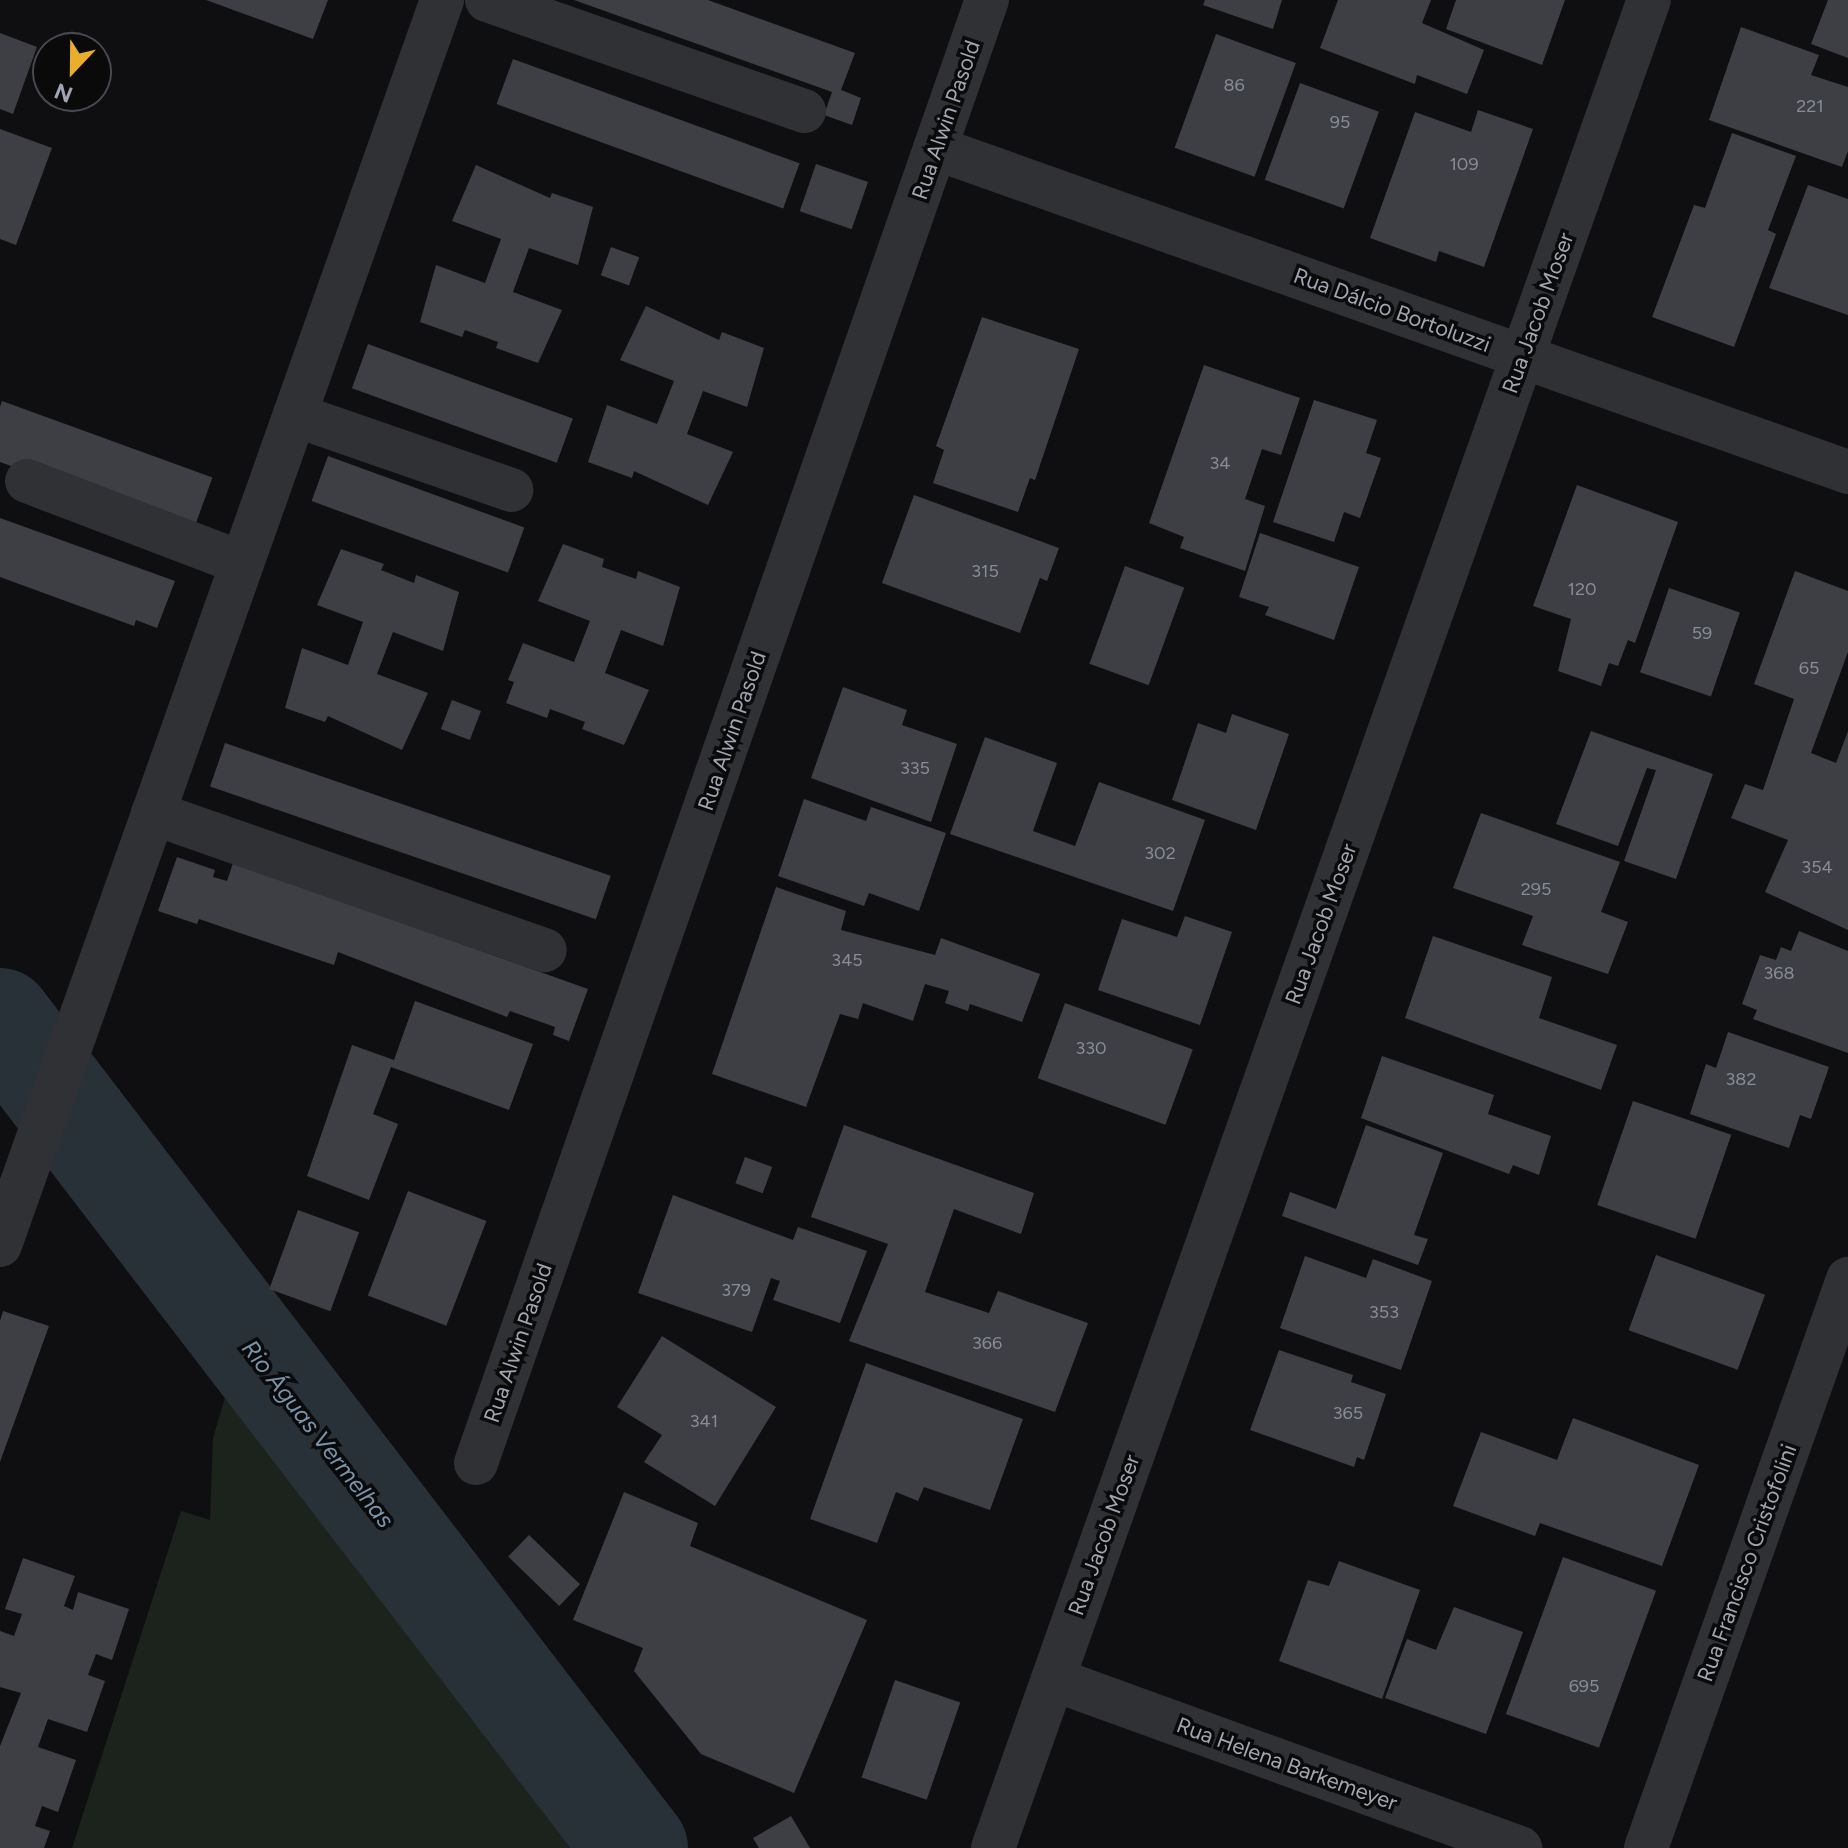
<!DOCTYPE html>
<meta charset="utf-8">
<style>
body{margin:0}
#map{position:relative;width:1848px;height:1848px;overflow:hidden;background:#0f0f11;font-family:Figtree,sans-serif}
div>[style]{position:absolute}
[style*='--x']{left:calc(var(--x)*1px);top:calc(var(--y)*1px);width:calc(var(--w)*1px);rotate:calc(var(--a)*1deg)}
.green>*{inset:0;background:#1c231d}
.river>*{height:104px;margin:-52px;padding:0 52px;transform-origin:52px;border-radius:52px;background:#293138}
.building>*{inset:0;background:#3e3f44;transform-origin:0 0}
.minor>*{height:44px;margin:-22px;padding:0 22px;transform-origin:22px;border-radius:22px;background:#303135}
span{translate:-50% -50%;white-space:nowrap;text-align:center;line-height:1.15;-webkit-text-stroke:7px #0a0a0b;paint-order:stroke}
.number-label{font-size:18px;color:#888c96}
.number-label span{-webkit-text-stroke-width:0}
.street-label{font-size:22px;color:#a1a5b1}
.water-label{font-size:24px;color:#7893ac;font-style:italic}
.north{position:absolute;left:32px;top:32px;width:80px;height:80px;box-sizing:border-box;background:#0a0a0b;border:2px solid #46484d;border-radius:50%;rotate:202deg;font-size:22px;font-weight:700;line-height:32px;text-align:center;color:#a1a5b1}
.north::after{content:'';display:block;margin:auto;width:28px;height:36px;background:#eaae2d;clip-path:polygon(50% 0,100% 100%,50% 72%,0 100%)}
</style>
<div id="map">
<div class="green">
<div style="clip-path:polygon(254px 1300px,659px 1848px,72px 1848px,181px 1511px,210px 1520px,213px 1438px)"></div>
</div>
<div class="river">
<div style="--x:0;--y:1020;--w:1044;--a:52.47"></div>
</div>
<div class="building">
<div style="clip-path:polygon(206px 0,328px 0,313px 39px)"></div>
<div style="clip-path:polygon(574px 0,708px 0,855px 53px,841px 90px,861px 98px,852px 125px,824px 115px,832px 92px)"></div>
<div style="clip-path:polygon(1205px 0,1282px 0,1273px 29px,1203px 5px)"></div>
<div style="clip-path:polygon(1338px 0,1431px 0,1422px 23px,1484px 50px,1467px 94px,1417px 75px,1415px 84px,1320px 48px)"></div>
<div style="clip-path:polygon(1456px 0,1565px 0,1542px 65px,1446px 29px)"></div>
<div style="clip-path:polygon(1828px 0,1848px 0,1848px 58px,1811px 44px)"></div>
<div style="clip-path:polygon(1741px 27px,1819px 55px,1811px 75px,1848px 87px,1848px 151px,1842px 167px,1709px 120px)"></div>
<div style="clip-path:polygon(0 33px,37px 47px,13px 114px,0 109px)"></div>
<div style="left:1216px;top:34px;width:85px;height:121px;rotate:20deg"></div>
<div style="left:513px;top:59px;width:305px;height:48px;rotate:20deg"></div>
<div style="left:1300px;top:83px;width:84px;height:103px;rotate:20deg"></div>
<div style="clip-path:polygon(1478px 110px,1533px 129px,1484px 267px,1439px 251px,1436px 262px,1370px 238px,1415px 112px,1471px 132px)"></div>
<div style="clip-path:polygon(0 129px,52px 148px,16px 245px,0 239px)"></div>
<div style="clip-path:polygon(1732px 133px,1796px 156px,1768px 230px,1776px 234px,1734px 347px,1652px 317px,1694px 205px,1705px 208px)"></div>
<div style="left:816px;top:164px;width:55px;height:50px;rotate:19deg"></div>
<div style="clip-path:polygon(476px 165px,550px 198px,552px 193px,593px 207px,578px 265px,529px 248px,513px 292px,562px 310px,538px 363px,496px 348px,498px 342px,465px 330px,462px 337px,420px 322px,436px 265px,485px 283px,501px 239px,452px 221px)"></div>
<div style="clip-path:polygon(1808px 185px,1848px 199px,1848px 315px,1769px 288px)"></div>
<div style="left:611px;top:247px;width:30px;height:30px;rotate:20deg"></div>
<div style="clip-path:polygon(646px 306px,719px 340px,722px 332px,764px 348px,747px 407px,703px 391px,687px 434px,733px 452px,708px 505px,634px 471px,632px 478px,588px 462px,607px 405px,657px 424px,674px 381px,620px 360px)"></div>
<div style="clip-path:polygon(982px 317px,1079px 349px,1035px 480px,1030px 478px,1018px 512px,933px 483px,944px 450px,936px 446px)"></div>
<div style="left:368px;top:344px;width:218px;height:47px;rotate:20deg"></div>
<div style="clip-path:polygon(1204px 365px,1300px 398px,1281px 455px,1262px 449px,1245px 499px,1265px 506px,1245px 571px,1180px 548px,1184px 537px,1149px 523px)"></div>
<div style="clip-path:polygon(1314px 400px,1377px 420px,1366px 453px,1381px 458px,1360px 518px,1344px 512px,1334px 542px,1273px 522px)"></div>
<div style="left:2px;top:401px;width:224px;height:58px;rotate:20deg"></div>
<div style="left:328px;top:456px;width:209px;height:48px;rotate:20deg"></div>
<div style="clip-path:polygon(1577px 485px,1678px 522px,1635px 643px,1628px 640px,1618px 666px,1609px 663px,1601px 686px,1558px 671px,1571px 619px,1533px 606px)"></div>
<div style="clip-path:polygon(914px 495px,1059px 548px,1047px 581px,1040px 578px,1020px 633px,882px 583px)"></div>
<div style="clip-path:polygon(0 518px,175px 581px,157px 628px,136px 620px,134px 626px,0 577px)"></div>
<div style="clip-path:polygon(1260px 533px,1359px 567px,1334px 640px,1265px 615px,1269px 607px,1239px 597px)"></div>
<div style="clip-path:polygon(563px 544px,604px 559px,602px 567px,636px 579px,638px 571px,680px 587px,663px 646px,621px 630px,605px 673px,649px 690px,624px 745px,582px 729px,585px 722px,550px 709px,547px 718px,506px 703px,514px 682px,508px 680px,523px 643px,574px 662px,590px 621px,538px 601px)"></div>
<div style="clip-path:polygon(341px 549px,384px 564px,381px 570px,414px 583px,416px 575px,459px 592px,443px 651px,393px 632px,377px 674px,428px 693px,402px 750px,328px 716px,325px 722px,285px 708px,302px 648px,348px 665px,363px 622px,317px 605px)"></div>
<div style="left:1125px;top:566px;width:63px;height:104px;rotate:20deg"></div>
<div style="clip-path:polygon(1795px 571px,1848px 591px,1848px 652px,1811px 753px,1836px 763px,1848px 731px,1848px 930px,1765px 892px,1788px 840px,1731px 818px,1745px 784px,1763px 790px,1794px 699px,1754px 684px)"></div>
<div style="left:1669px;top:588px;width:75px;height:89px;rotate:19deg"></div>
<div style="clip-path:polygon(843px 687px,907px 710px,902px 725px,957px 744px,931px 822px,811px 778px)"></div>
<div style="left:452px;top:700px;width:31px;height:31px;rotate:21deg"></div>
<div style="clip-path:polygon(1232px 714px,1289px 734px,1256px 830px,1172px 800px,1198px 723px,1226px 733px)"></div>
<div style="clip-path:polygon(1591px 731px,1713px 774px,1676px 879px,1624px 861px,1656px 770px,1647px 768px,1618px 846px,1556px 824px)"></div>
<div style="clip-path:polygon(985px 737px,1057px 763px,1033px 831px,1075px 846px,1099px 782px,1205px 820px,1173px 911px,950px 834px)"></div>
<div style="left:225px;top:743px;width:408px;height:46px;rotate:19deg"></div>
<div style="clip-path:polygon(804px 799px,866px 821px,871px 807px,946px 833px,919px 911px,869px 893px,864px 906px,778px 876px)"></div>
<div style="clip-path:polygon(1481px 813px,1620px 862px,1601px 912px,1628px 922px,1608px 974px,1522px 945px,1533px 916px,1453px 888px)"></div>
<div style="clip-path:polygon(177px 857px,215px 870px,213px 877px,227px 881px,233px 863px,588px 989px,569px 1041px,553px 1035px,555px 1027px,510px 1011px,507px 1017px,338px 952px,334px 965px,199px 919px,197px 924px,158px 911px)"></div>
<div style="clip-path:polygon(776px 887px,846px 911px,841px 930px,935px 955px,941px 938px,1040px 974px,1022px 1022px,970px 1004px,968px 1011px,945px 1003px,949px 991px,925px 984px,913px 1021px,863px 1003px,858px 1019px,840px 1014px,806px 1107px,712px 1074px)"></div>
<div style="clip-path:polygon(1185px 916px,1232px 932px,1200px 1025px,1098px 990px,1122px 919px,1177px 937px)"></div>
<div style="clip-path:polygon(1799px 931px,1848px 951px,1848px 1053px,1753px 1019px,1757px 1010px,1742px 1004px,1760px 955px,1776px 960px,1781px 947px,1791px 951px)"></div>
<div style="clip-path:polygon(1433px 936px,1552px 977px,1539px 1018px,1617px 1045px,1601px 1090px,1405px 1018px)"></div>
<div style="clip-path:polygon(415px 1001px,533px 1044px,509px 1110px,391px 1067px,373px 1114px,398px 1124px,369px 1200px,307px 1176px,352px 1045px,394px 1060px)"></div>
<div style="left:1065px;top:1003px;width:136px;height:80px;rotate:20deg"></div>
<div style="clip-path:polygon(1728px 1032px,1829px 1067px,1811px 1119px,1800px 1115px,1789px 1148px,1690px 1114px,1706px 1064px,1716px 1068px)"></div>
<div style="clip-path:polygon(1382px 1056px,1494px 1095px,1488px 1114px,1551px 1136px,1539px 1175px,1513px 1165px,1509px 1174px,1361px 1118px)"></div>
<div style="left:1633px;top:1101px;width:104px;height:110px;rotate:19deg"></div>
<div style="clip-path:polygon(844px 1125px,1034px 1193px,1021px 1234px,954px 1209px,925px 1292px,989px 1313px,998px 1291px,1088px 1323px,1055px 1412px,849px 1341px,888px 1244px,811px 1217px)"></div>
<div style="clip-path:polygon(1366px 1125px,1443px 1153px,1414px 1235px,1428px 1239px,1418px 1265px,1282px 1216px,1290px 1192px,1336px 1209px)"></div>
<div style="left:745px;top:1157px;width:29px;height:28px;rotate:20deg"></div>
<div style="left:408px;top:1191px;width:84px;height:112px;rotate:21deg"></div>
<div style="clip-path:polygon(673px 1195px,793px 1240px,798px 1227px,867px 1251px,840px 1323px,773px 1300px,780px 1281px,771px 1278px,752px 1332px,638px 1293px)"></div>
<div style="left:298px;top:1210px;width:65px;height:84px;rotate:20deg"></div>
<div style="left:1656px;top:1255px;width:116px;height:80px;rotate:20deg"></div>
<div style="clip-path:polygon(1305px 1256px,1366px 1278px,1373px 1259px,1432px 1281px,1401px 1370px,1280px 1328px)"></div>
<div style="clip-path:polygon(3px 1311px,49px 1326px,0 1462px,0 1321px)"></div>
<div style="clip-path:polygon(662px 1336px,776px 1407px,715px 1506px,644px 1462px,662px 1435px,617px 1407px)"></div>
<div style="clip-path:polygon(1279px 1350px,1353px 1375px,1351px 1382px,1386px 1394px,1364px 1460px,1357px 1457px,1354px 1467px,1250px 1430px)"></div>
<div style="clip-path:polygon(866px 1363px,1023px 1419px,990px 1510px,924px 1487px,918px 1501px,896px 1492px,877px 1543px,810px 1519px)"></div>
<div style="clip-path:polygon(1573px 1418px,1699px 1465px,1662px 1566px,1540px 1523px,1535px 1536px,1453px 1506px,1481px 1432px,1557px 1460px)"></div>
<div style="clip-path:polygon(624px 1492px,698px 1523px,690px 1546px,867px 1620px,794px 1793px,701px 1754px,634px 1671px,643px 1648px,573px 1620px)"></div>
<div style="left:529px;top:1535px;width:71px;height:30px;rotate:44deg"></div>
<div style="left:1563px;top:1557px;width:99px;height:167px;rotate:20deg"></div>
<div style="clip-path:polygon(23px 1558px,75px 1576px,64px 1606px,73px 1610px,78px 1592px,129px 1609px,112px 1660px,96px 1654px,88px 1675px,105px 1681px,87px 1732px,48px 1719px,38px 1747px,76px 1760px,58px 1812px,42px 1806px,35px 1826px,50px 1831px,44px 1848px,0 1848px,0 1746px,21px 1693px,0 1687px,0 1631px,14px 1636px,22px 1614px,5px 1609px)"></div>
<div style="clip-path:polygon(1339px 1561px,1420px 1590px,1382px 1699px,1279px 1661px,1308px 1580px,1329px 1586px)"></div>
<div style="clip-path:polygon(1454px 1607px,1523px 1632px,1486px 1734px,1385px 1698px,1407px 1639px,1436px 1650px)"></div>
<div style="left:895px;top:1680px;width:69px;height:103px;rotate:19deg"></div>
<div style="clip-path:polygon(791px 1816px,810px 1848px,759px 1848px,753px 1838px)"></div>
</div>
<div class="minor">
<div style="--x:487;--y:0;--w:336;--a:19.3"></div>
<div style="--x:935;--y:148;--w:969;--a:19.54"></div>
<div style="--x:295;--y:415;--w:229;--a:19.1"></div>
<div style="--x:27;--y:481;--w:230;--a:20.9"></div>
<div style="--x:153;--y:813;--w:415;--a:19.3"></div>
<div style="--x:0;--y:1245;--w:1321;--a:-70.45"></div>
<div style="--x:476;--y:1463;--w:1550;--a:-70.75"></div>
<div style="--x:1053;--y:1679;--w:497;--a:19.9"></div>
<div style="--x:993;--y:1848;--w:1961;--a:-70.46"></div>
<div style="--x:1646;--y:1848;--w:604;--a:-70.45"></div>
</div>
<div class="number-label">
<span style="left:1234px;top:85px">86</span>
<span style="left:1810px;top:106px">221</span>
<span style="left:1340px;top:122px">95</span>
<span style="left:1464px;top:164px">109</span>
<span style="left:1220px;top:463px">34</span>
<span style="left:985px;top:571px">315</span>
<span style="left:1582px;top:589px">120</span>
<span style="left:1702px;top:633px">59</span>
<span style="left:1809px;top:668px">65</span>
<span style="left:915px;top:768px">335</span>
<span style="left:1160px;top:853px">302</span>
<span style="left:1817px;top:867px">354</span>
<span style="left:1536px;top:889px">295</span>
<span style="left:847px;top:960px">345</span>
<span style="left:1779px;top:973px">368</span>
<span style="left:1091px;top:1048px">330</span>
<span style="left:1741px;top:1079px">382</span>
<span style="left:736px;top:1290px">379</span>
<span style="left:1384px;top:1312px">353</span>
<span style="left:987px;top:1343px">366</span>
<span style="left:1348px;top:1413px">365</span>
<span style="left:704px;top:1421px">341</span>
<span style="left:1584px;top:1686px">695</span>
</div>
<div class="street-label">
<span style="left:946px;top:120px;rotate:-71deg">Rua Alwin Pasold</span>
<span style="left:1392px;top:310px;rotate:20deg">Rua Dálcio Bortoluzzi</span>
<span style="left:1538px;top:313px;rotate:-70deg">Rua Jacob Moser</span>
<span style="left:732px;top:731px;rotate:-71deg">Rua Alwin Pasold</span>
<span style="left:1321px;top:924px;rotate:-70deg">Rua Jacob Moser</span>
<span style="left:518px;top:1343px;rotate:-71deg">Rua Alwin Pasold</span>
<span style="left:1104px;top:1535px;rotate:-70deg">Rua Jacob Moser</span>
<span style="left:1747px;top:1563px;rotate:-70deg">Rua Francisco Cristofolini</span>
<span style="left:1287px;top:1764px;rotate:20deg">Rua Helena Barkemeyer</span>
</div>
<div class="water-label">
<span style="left:318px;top:1434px;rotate:52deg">Rio Águas Vermelhas</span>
</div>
<div class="north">N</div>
</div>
